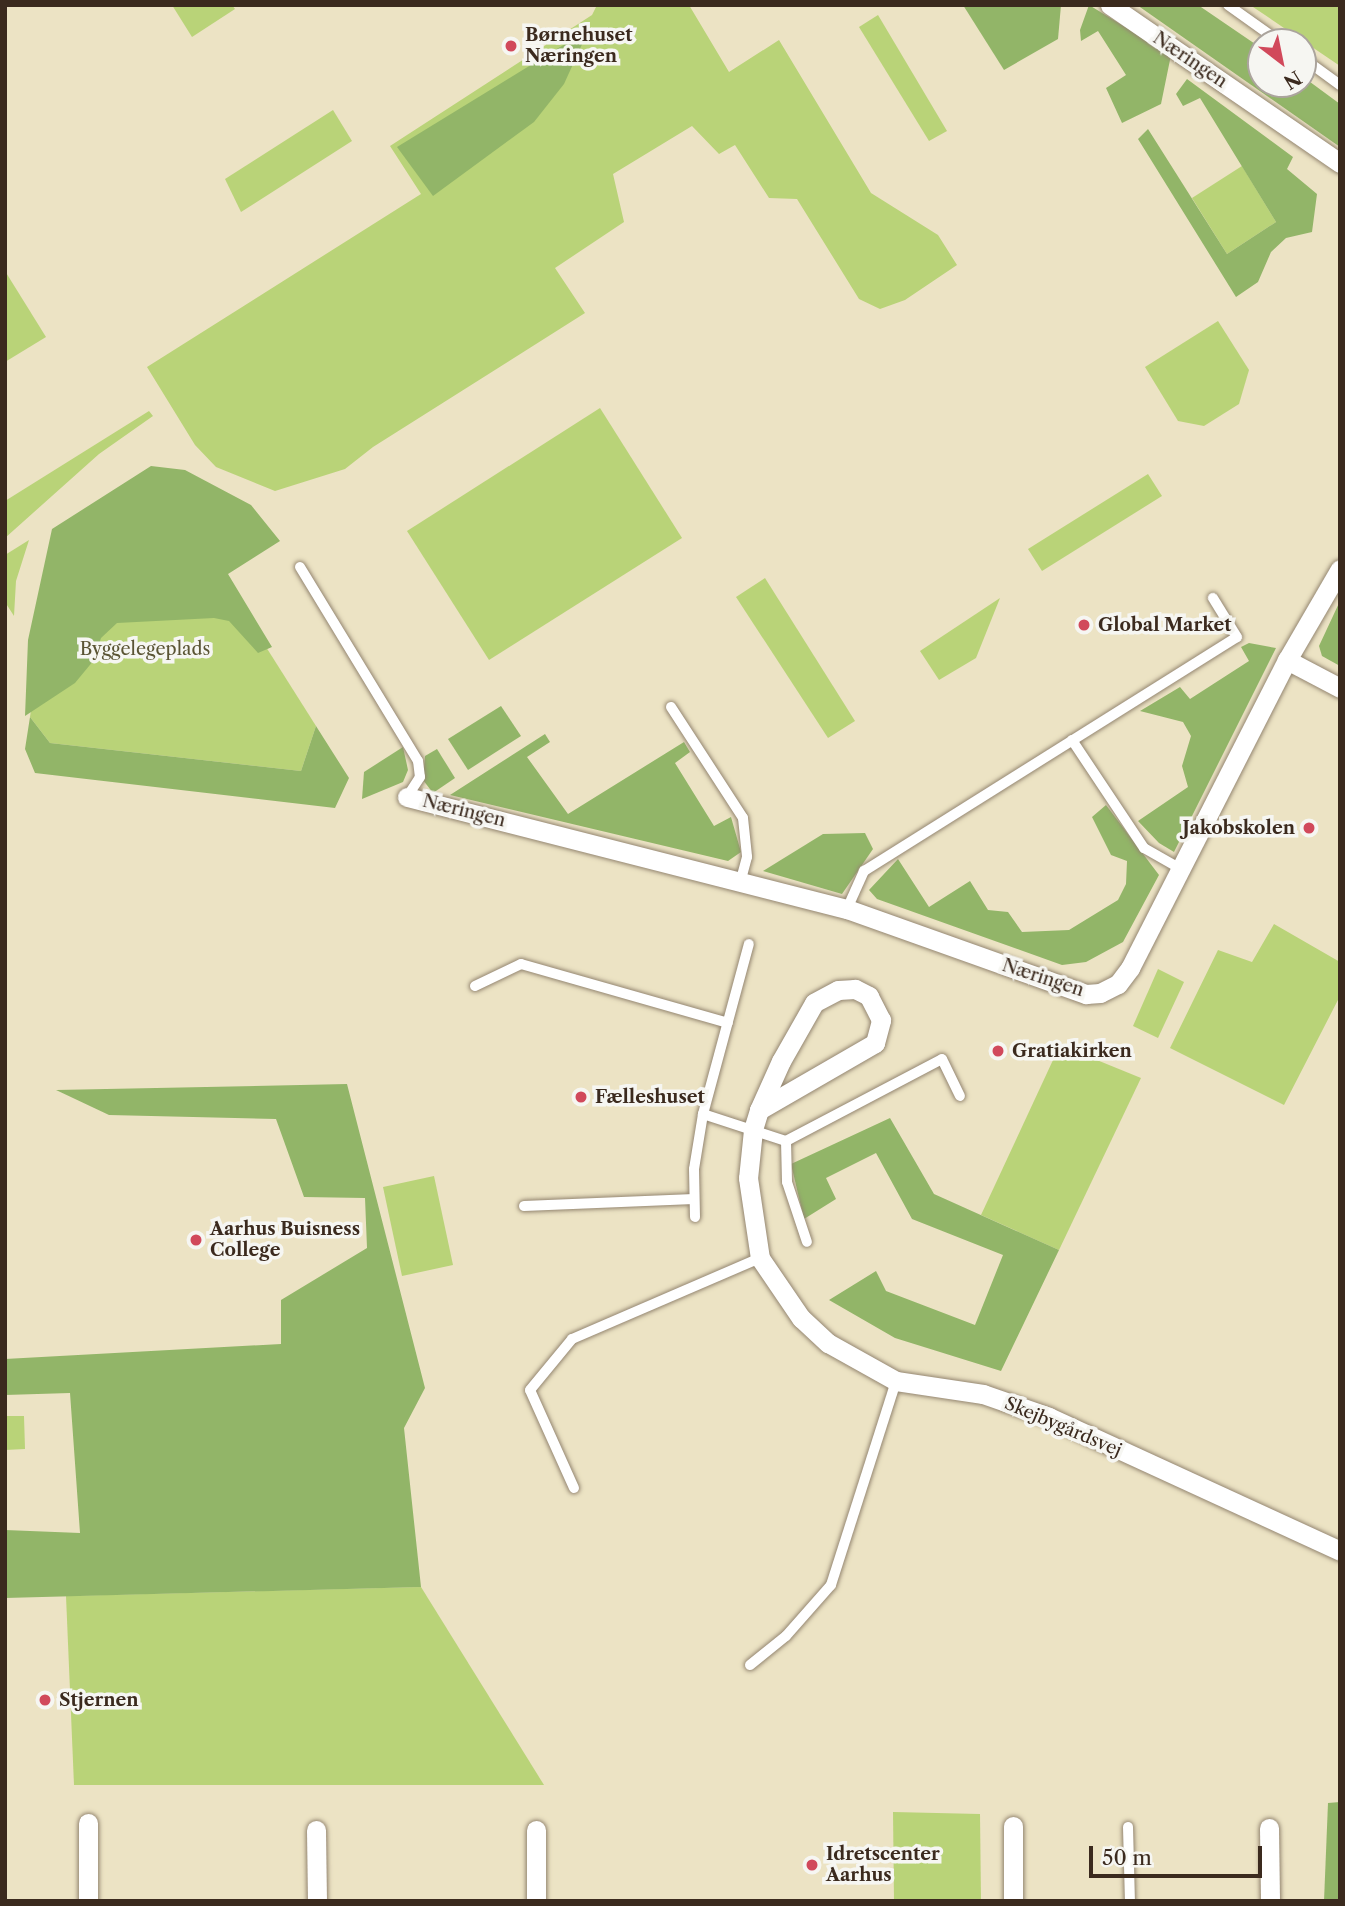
<!DOCTYPE html>
<html>
<head>
<meta charset="utf-8">
<style>
	body { margin:0 }
	#map { position:relative; width:1345px; height:1906px; overflow:hidden; background:#ece3c4; font-family:"Libre Caslon Text",serif }
	div>[style] { position:absolute }
	[style*='--x'] { left:calc(var(--x)*1px); top:calc(var(--y)*1px); width:calc(var(--w)*1px); rotate:calc(var(--a)*1deg) }
	.green>* { inset:0; background:#b9d378 }
	.forest>* { inset:0; background:#92b568 }
	.roads { filter:drop-shadow(0 0 2px #948671) drop-shadow(0 0 2px #948671) }
	.service>* { height:10px; margin:-5px; padding:0 5px; transform-origin:5px; border-radius:5px; background:#fff }
	.minor>* { height:19px; margin:-9.5px; padding:0 9.5px; transform-origin:9.5px; border-radius:9.5px; background:#fff }
	.dots>* { width:19px; height:19px; translate:-50% -50%; box-sizing:border-box; border:4px solid #f6f6f2; border-radius:50% }
	span { translate:-50% -50%; white-space:nowrap; text-align:center; line-height:1.15; -webkit-text-stroke:7px #f6f6f2; paint-order:stroke }
	.poi-label { font-size:18px; color:#3b2a1e; font-weight:700 }
	.left { translate:0 -50%; text-align:left }
	.right { translate:-100% -50%; text-align:right }
	.street-label { font-size:18px; color:#3b2a1e }
	.park-label { font-size:18px; color:#5a5434 }
	.frame { position:absolute; inset:0; border:7px solid #3b2a1e; pointer-events:none }
	.north { position:absolute; left:1247px; top:28px; width:70px; height:70px; box-sizing:border-box; background:#f6f6f2; border:2px solid #aba49d; border-radius:50%; rotate:148deg; font-size:19px; font-weight:700; line-height:28px; text-align:center; color:#3b2a1e }
	.north::after { content:''; display:block; margin:auto; width:24px; height:32px; background:#d1495b; clip-path:polygon(50% 0,100% 100%,50% 72%,0 100%) }
	.scale { position:absolute; left:1089px; top:1846px; width:173px; height:32px; box-sizing:border-box; border:4px solid #3b2a1e; border-top:0; padding-left:9px; font-size:21px; line-height:24px; white-space:nowrap; color:#3b2a1e; -webkit-text-stroke:5px #f6f6f2; paint-order:stroke }
</style>
</head>
<body>
<div id="map">
	<div class="green">
		<i style="clip-path:polygon(172px 5px,232px 5px,235px 9px,192px 37px)"></i>
		<i style="clip-path:polygon(597px 5px,689px 5px,729px 72px,779px 40px,871px 193px,938px 235px,957px 265px,905px 300px,880px 309px,859px 299px,797px 199px,769px 198px,735px 145px,719px 154px,692px 126px,613px 174px,624px 222px,555px 268px,585px 313px,373px 447px,345px 469px,275px 491px,216px 467px,195px 445px,147px 367px,421px 194px,390px 146px,592px 15px)"></i>
		<i style="clip-path:polygon(1250px 5px,1340px 5px,1340px 66px,1265px 15px)"></i>
		<i style="clip-path:polygon(878px 15px,947px 131px,929px 141px,859px 27px)"></i>
		<i style="clip-path:polygon(333px 110px,352px 141px,241px 212px,225px 179px)"></i>
		<i style="clip-path:polygon(1242px 166px,1276px 222px,1227px 254px,1192px 198px)"></i>
		<i style="clip-path:polygon(5px 271px,46px 337px,5px 362px)"></i>
		<i style="clip-path:polygon(1218px 321px,1249px 370px,1239px 404px,1204px 426px,1178px 421px,1145px 367px)"></i>
		<i style="clip-path:polygon(600px 408px,682px 538px,489px 660px,407px 531px)"></i>
		<i style="clip-path:polygon(149px 411px,153px 416px,99px 454px,5px 538px,5px 501px)"></i>
		<i style="clip-path:polygon(1148px 474px,1162px 496px,1042px 571px,1028px 549px)"></i>
		<i style="clip-path:polygon(56px 531px,237px 601px,316px 726px,301px 771px,50px 743px,30px 717px)"></i>
		<i style="clip-path:polygon(29px 540px,16px 581px,14px 616px,5px 602px,5px 555px)"></i>
		<i style="clip-path:polygon(765px 578px,855px 721px,828px 738px,736px 597px)"></i>
		<i style="clip-path:polygon(1000px 598px,976px 658px,939px 680px,920px 651px)"></i>
		<i style="clip-path:polygon(1274px 924px,1340px 962px,1340px 996px,1284px 1105px,1170px 1048px,1218px 950px,1252px 962px)"></i>
		<i style="clip-path:polygon(1158px 969px,1184px 982px,1158px 1038px,1133px 1026px)"></i>
		<i style="clip-path:polygon(1060px 1045px,1141px 1078px,1059px 1250px,981px 1215px)"></i>
		<i style="clip-path:polygon(434px 1176px,453px 1265px,402px 1276px,383px 1187px)"></i>
		<i style="clip-path:polygon(5px 1416px,24px 1416px,25px 1449px,5px 1450px)"></i>
		<i style="clip-path:polygon(421px 1587px,544px 1785px,74px 1785px,66px 1596px)"></i>
		<i style="clip-path:polygon(893px 1812px,980px 1814px,981px 1901px,894px 1901px)"></i>
	</div>
	<div class="forest">
		<i style="clip-path:polygon(963px 5px,1061px 5px,1058px 39px,1004px 70px)"></i>
		<i style="clip-path:polygon(1089px 5px,1171px 55px,1161px 104px,1122px 123px,1106px 88px,1126px 75px,1098px 31px,1081px 41px,1080px 30px)"></i>
		<i style="clip-path:polygon(1137px 5px,1198px 5px,1261px 48px,1261px 84px,1303px 84px,1303px 77px,1306px 79px,1340px 104px,1340px 147px)"></i>
		<i style="clip-path:polygon(578px 36px,584px 40px,564px 84px,534px 122px,433px 196px,397px 147px)"></i>
		<i style="clip-path:polygon(1187px 79px,1293px 157px,1287px 169px,1317px 194px,1312px 232px,1286px 238px,1271px 252px,1258px 282px,1236px 297px,1138px 139px,1148px 129px,1227px 254px,1276px 222px,1200px 98px,1183px 106px,1176px 94px)"></i>
		<i style="clip-path:polygon(151px 466px,185px 470px,251px 505px,280px 541px,228px 574px,272px 647px,258px 653px,229px 621px,214px 618px,117px 623px,101px 638px,94px 660px,75px 683px,25px 716px,28px 640px,52px 529px)"></i>
		<i style="clip-path:polygon(1340px 601px,1340px 666px,1322px 656px,1319px 646px)"></i>
		<i style="clip-path:polygon(1249px 643px,1276px 648px,1174px 852px,1159px 843px,1138px 821px,1188px 787px,1182px 766px,1191px 736px,1183px 722px,1140px 711px,1180px 687px,1190px 699px,1249px 661px,1241px 647px)"></i>
		<i style="clip-path:polygon(501px 706px,521px 736px,468px 770px,448px 739px)"></i>
		<i style="clip-path:polygon(30px 717px,50px 743px,301px 771px,316px 726px,349px 778px,335px 808px,35px 773px,25px 749px)"></i>
		<i style="clip-path:polygon(545px 734px,550px 742px,527px 757px,568px 814px,684px 742px,690px 752px,675px 763px,714px 826px,731px 817px,741px 852px,728px 861px,450px 795px)"></i>
		<i style="clip-path:polygon(403px 747px,408px 770px,403px 782px,362px 799px,364px 772px)"></i>
		<i style="clip-path:polygon(437px 749px,455px 778px,433px 793px,423px 780px,425px 756px)"></i>
		<i style="clip-path:polygon(1106px 805px,1159px 875px,1123px 942px,1086px 962px,1062px 965px,877px 899px,869px 890px,898px 859px,929px 907px,970px 881px,988px 910px,1008px 912px,1022px 932px,1069px 930px,1118px 900px,1126px 884px,1127px 861px,1111px 855px,1092px 817px)"></i>
		<i style="clip-path:polygon(865px 833px,873px 849px,842px 894px,763px 871px,823px 834px)"></i>
		<i style="clip-path:polygon(347px 1084px,425px 1388px,404px 1428px,421px 1587px,5px 1598px,5px 1530px,80px 1533px,70px 1393px,5px 1395px,5px 1359px,281px 1344px,281px 1300px,367px 1248px,365px 1198px,304px 1197px,276px 1119px,109px 1115px,56px 1090px)"></i>
		<i style="clip-path:polygon(890px 1118px,934px 1194px,1059px 1250px,1001px 1371px,895px 1338px,829px 1300px,876px 1271px,886px 1291px,975px 1325px,1003px 1255px,912px 1219px,876px 1153px,826px 1178px,836px 1199px,804px 1219px,791px 1164px)"></i>
		<i style="clip-path:polygon(1340px 1802px,1340px 1901px,1324px 1901px,1328px 1803px)"></i>
	</div>
	<div class="roads">
		<div class="service">
			<i style="--x:1228;--y:5;--w:64;--a:35.4"></i>
			<i style="--x:1303;--y:58;--w:46;--a:36.1"></i>
			<i style="--x:300;--y:567;--w:227;--a:58.7"></i>
			<i style="--x:418;--y:761;--w:16;--a:83"></i>
			<i style="--x:420;--y:777;--w:24;--a:123"></i>
			<i style="--x:671;--y:707;--w:132;--a:57"></i>
			<i style="--x:743;--y:818;--w:39;--a:84"></i>
			<i style="--x:747;--y:857;--w:23;--a:105"></i>
			<i style="--x:1072;--y:740;--w:130;--a:56.3"></i>
			<i style="--x:1144;--y:848;--w:43;--a:29.6"></i>
			<i style="--x:847;--y:909;--w:42;--a:-65.9"></i>
			<i style="--x:864;--y:871;--w:440;--a:-32.1"></i>
			<i style="--x:1237;--y:637;--w:46;--a:-121.6"></i>
			<i style="--x:475;--y:986;--w:51;--a:-25.6"></i>
			<i style="--x:521;--y:964;--w:215;--a:15.9"></i>
			<i style="--x:703;--y:1114;--w:87;--a:18"></i>
			<i style="--x:786;--y:1141;--w:176;--a:-27.7"></i>
			<i style="--x:942;--y:1059;--w:41;--a:64.1"></i>
			<i style="--x:786;--y:1141;--w:41;--a:88.6"></i>
			<i style="--x:787;--y:1182;--w:63;--a:71.6"></i>
			<i style="--x:524;--y:1206;--w:170;--a:-2.4"></i>
			<i style="--x:695;--y:1217;--w:48;--a:-91.2"></i>
			<i style="--x:694;--y:1169;--w:56;--a:-80.7"></i>
			<i style="--x:703;--y:1114;--w:176;--a:-74.9"></i>
			<i style="--x:574;--y:1488;--w:107;--a:-114.2"></i>
			<i style="--x:530;--y:1390;--w:66;--a:-50.5"></i>
			<i style="--x:572;--y:1339;--w:205;--a:-23.3"></i>
			<i style="--x:750;--y:1665;--w:46;--a:-38.9"></i>
			<i style="--x:786;--y:1636;--w:68;--a:-48.6"></i>
			<i style="--x:831;--y:1585;--w:214;--a:-72.3"></i>
			<i style="--x:1128;--y:1827;--w:74;--a:88.5"></i>
		</div>
		<div class="minor">
			<i style="--x:1110;--y:5;--w:279;--a:34.5"></i>
			<i style="--x:1287;--y:660;--w:60;--a:27.8"></i>
			<i style="--x:407;--y:797;--w:454;--a:14.3"></i>
			<i style="--x:847;--y:909;--w:254;--a:19.6"></i>
			<i style="--x:1086;--y:994;--w:14;--a:-4"></i>
			<i style="--x:1100;--y:993;--w:20;--a:-27"></i>
			<i style="--x:1118;--y:984;--w:20;--a:-53"></i>
			<i style="--x:1130;--y:968;--w:346;--a:-63"></i>
			<i style="--x:1287;--y:660;--w:105;--a:-59.8"></i>
			<i style="--x:759;--y:1110;--w:134;--a:-30"></i>
			<i style="--x:875;--y:1043;--w:24;--a:-75"></i>
			<i style="--x:881;--y:1020;--w:27;--a:-117"></i>
			<i style="--x:869;--y:996;--w:16;--a:-153"></i>
			<i style="--x:855;--y:989;--w:17;--a:177"></i>
			<i style="--x:838;--y:990;--w:27;--a:152"></i>
			<i style="--x:814;--y:1003;--w:67;--a:119.6"></i>
			<i style="--x:781;--y:1061;--w:54;--a:114.2"></i>
			<i style="--x:759;--y:1110;--w:21;--a:107"></i>
			<i style="--x:753;--y:1130;--w:48;--a:95.9"></i>
			<i style="--x:748;--y:1178;--w:81;--a:81.5"></i>
			<i style="--x:760;--y:1258;--w:73;--a:55.7"></i>
			<i style="--x:801;--y:1318;--w:37;--a:43"></i>
			<i style="--x:828;--y:1343;--w:78;--a:29.2"></i>
			<i style="--x:896;--y:1381;--w:88;--a:8.5"></i>
			<i style="--x:983;--y:1394;--w:70;--a:19.2"></i>
			<i style="--x:1049;--y:1417;--w:320;--a:24.7"></i>
			<i style="--x:88;--y:1823;--w:78;--a:90"></i>
			<i style="--x:1269;--y:1828;--w:73;--a:89.2"></i>
			<i style="--x:316;--y:1830;--w:71;--a:89.2"></i>
			<i style="--x:536;--y:1830;--w:71;--a:90"></i>
			<i style="--x:1013;--y:1901;--w:75;--a:-90"></i>
		</div>
	</div>
	<div class="dots">
		<i style="left:511px;top:46px;background:#d1495b"></i>
		<i style="left:1084px;top:625px;background:#d1495b"></i>
		<i style="left:1309px;top:828px;background:#d1495b"></i>
		<i style="left:998px;top:1051px;background:#d1495b"></i>
		<i style="left:581px;top:1097px;background:#d1495b"></i>
		<i style="left:196px;top:1240px;background:#d1495b"></i>
		<i style="left:45px;top:1700px;background:#d1495b"></i>
		<i style="left:812px;top:1865px;background:#d1495b"></i>
	</div>
	<div class="poi-label">
		<span class="left" style="left:525px;top:46px">Børnehuset<br>Næringen</span>
		<span class="left" style="left:1098px;top:625px">Global Market</span>
		<span class="right" style="left:1295px;top:828px">Jakobskolen</span>
		<span class="left" style="left:1012px;top:1051px">Gratiakirken</span>
		<span class="left" style="left:595px;top:1097px">Fælleshuset</span>
		<span class="left" style="left:210px;top:1240px">Aarhus Buisness<br>College</span>
		<span class="left" style="left:59px;top:1700px">Stjernen</span>
		<span class="left" style="left:826px;top:1865px">Idretscenter<br>Aarhus</span>
	</div>
	<div class="street-label">
		<span style="left:1190px;top:60px;rotate:34deg">Næringen</span>
		<span style="left:464px;top:811px;rotate:14deg">Næringen</span>
		<span style="left:1043px;top:978px;rotate:18deg">Næringen</span>
		<span style="left:1063px;top:1427px;rotate:23deg">Skejbygårdsvej</span>
	</div>
	<div class="park-label">
		<span style="left:145px;top:649px">Byggelegeplads</span>
	</div>
	<div class="frame"></div>
	<div class="north">N</div>
	<div class="scale">50 m</div>
</div>
</body>
</html>
